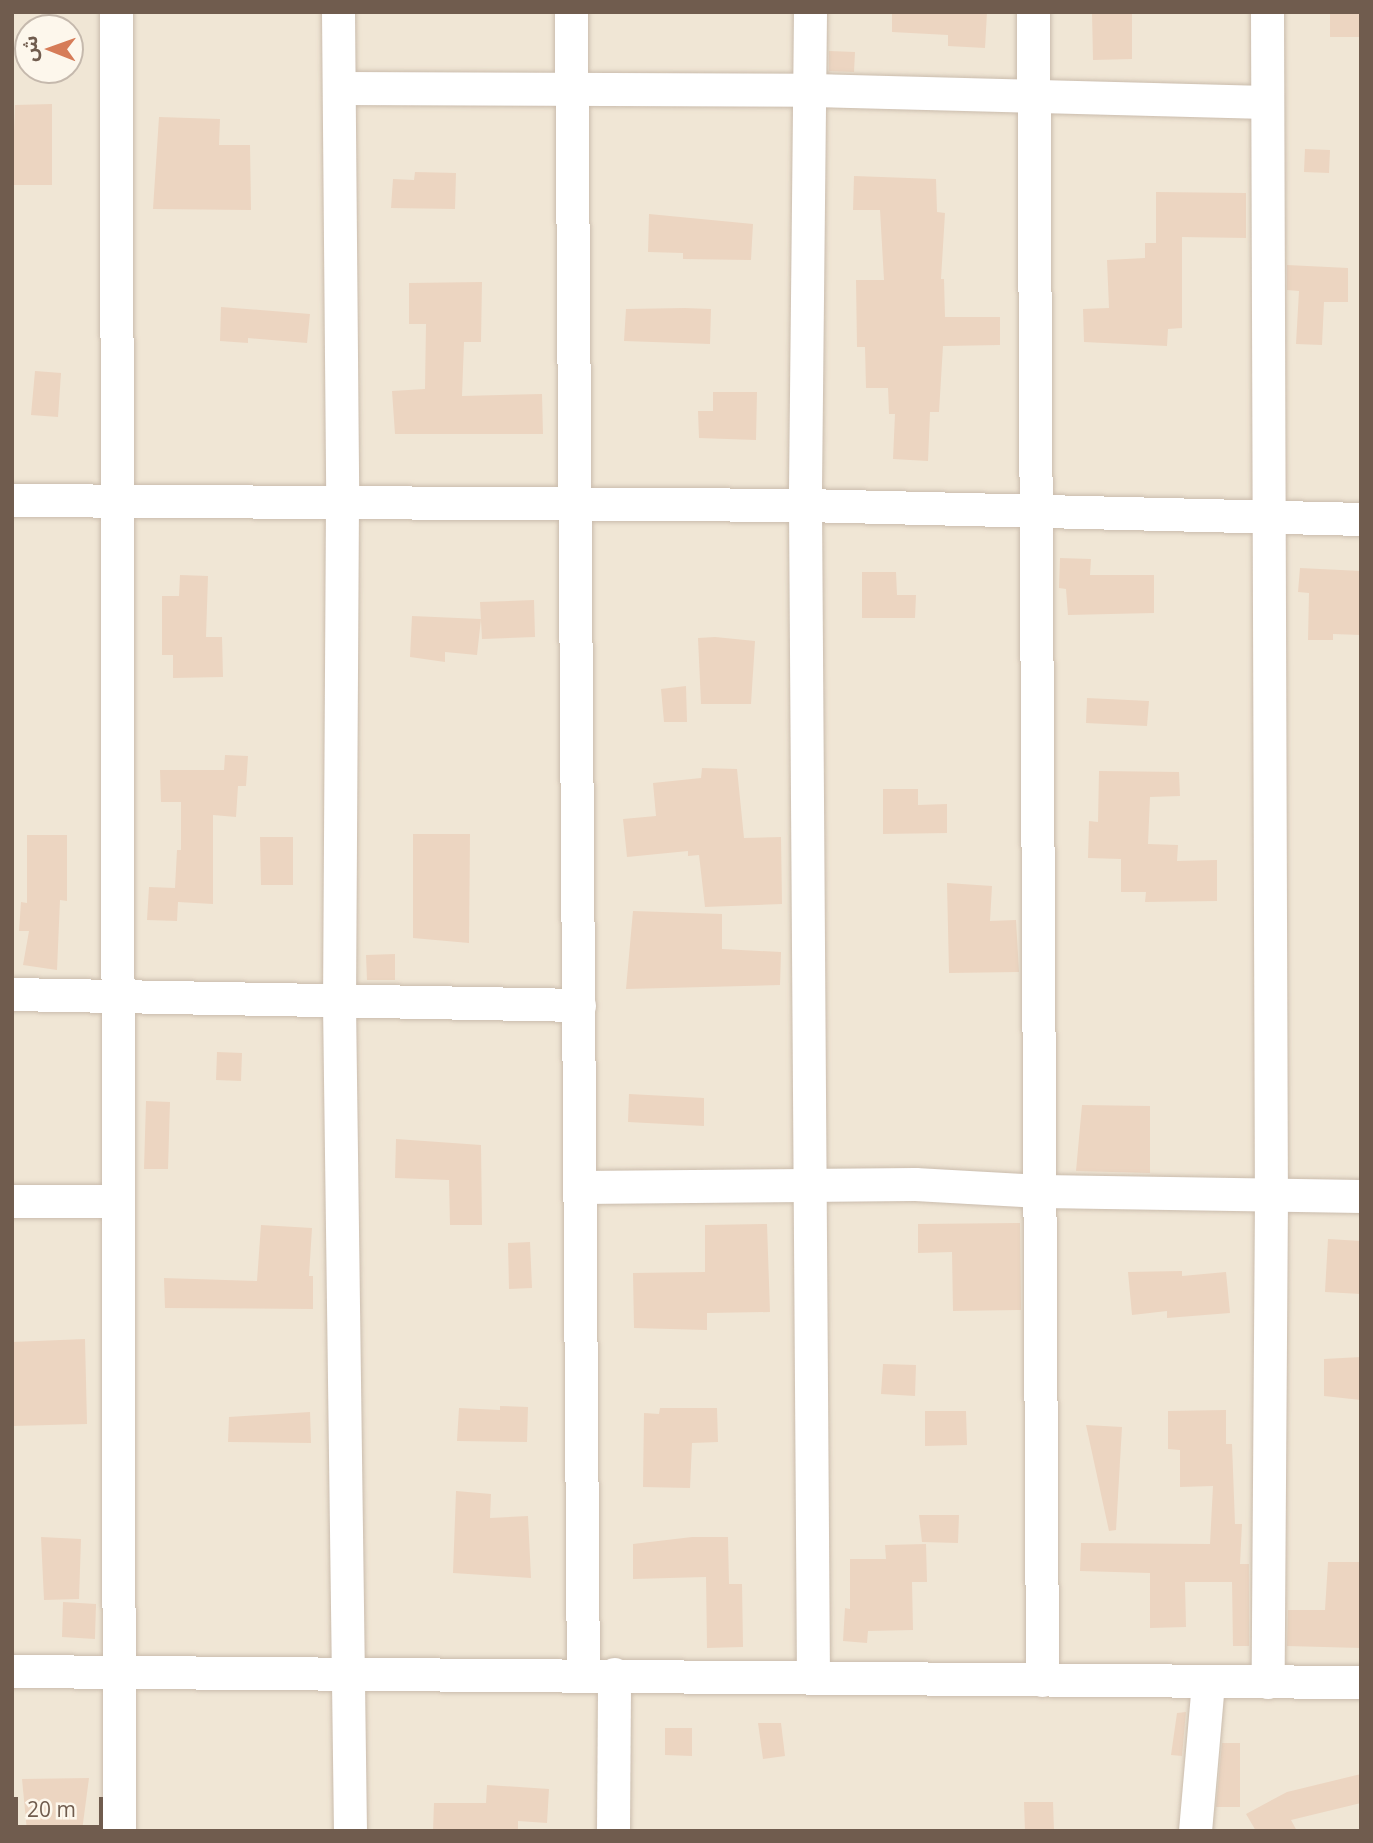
<!DOCTYPE html>
<html>
<head>
<meta charset="utf-8">
<style>
	body { margin:0 }
	#map { position:relative; width:1373px; height:1843px; overflow:hidden; background:#faf3e6; font-family:"Open Sans","Noto Sans Arabic",sans-serif }
	div>[style] { position:absolute }
	[style*='--x'] { left:calc(var(--x)*1px); top:calc(var(--y)*1px); width:calc(var(--w)*1px); rotate:calc(var(--a)*1deg) }
	.residential>* { inset:0; background:#f0e6d5 }
	.building>* { inset:0; background:#ecd5c1 }
	.roads { filter:drop-shadow(0 0 2px #cabcad) drop-shadow(0 0 2px #cabcad) }
	.street>* { height:33px; margin:-16.5px; padding:0 16.5px; transform-origin:16.5px; border-radius:16.5px; background:#fff }
	span { translate:-50% -50%; white-space:nowrap; text-align:center; line-height:1.15; -webkit-text-stroke:6px #fdf7ec; paint-order:stroke }
	.frame { position:absolute; inset:0; border:14px solid #705c4e; pointer-events:none }
	.north { position:absolute; left:14px; top:14px; width:70px; height:70px; box-sizing:border-box; background:#fdf7ec; border:2px solid #c5b9ad; border-radius:50%; rotate:271deg; font-size:19px; font-weight:700; line-height:28px; text-align:center; color:#705c4e }
	.north::after { content:''; display:block; margin:auto; width:24px; height:32px; background:#d67c58; clip-path:polygon(50% 0,100% 100%,50% 72%,0 100%) }
	.scale { position:absolute; left:14px; top:1797px; width:89px; height:32px; box-sizing:border-box; border:4px solid #705c4e; border-top:0; padding-left:9px; font-size:21px; line-height:24px; white-space:nowrap; color:#705c4e; -webkit-text-stroke:5px #fdf7ec; paint-order:stroke }
</style>
</head>
<body>
<div id="map">
	<div class="residential">
		<i style="clip-path:polygon(evenodd,12px 12px,1361px 12px,1361px 1831px,12px 1831px,12px 12px,28px 28px,70px 28px,70px 70px,28px 70px,28px 28px)"></i>
	</div>
	<div class="building">
		<i style="clip-path:polygon(892px 12px,987px 12px,985px 48px,948px 46px,948px 35px,892px 32px)"></i>
		<i style="clip-path:polygon(1092px 12px,1132px 12px,1132px 59px,1093px 60px)"></i>
		<i style="clip-path:polygon(1330px 12px,1361px 12px,1361px 37px,1330px 37px)"></i>
		<i style="clip-path:polygon(829px 51px,855px 52px,854px 72px,829px 71px)"></i>
		<i style="clip-path:polygon(52px 104px,52px 185px,12px 185px,15px 105px)"></i>
		<i style="clip-path:polygon(159px 117px,220px 119px,219px 145px,250px 145px,251px 210px,153px 209px)"></i>
		<i style="clip-path:polygon(1305px 149px,1330px 150px,1329px 173px,1304px 172px)"></i>
		<i style="clip-path:polygon(415px 172px,456px 173px,455px 209px,391px 208px,393px 179px,414px 180px)"></i>
		<i style="clip-path:polygon(854px 176px,936px 179px,937px 212px,945px 213px,941px 279px,944px 279px,945px 317px,1000px 317px,1000px 345px,943px 346px,939px 412px,930px 412px,928px 461px,893px 459px,895px 414px,889px 414px,888px 388px,866px 388px,865px 347px,857px 347px,856px 280px,884px 280px,880px 210px,853px 210px)"></i>
		<i style="clip-path:polygon(1156px 192px,1246px 193px,1246px 238px,1182px 237px,1182px 328px,1168px 329px,1167px 346px,1084px 342px,1083px 309px,1109px 308px,1107px 260px,1145px 258px,1145px 243px,1156px 243px)"></i>
		<i style="clip-path:polygon(649px 214px,753px 224px,751px 260px,683px 259px,683px 253px,648px 252px)"></i>
		<i style="clip-path:polygon(1287px 265px,1348px 268px,1348px 302px,1324px 302px,1322px 345px,1296px 344px,1299px 291px,1287px 290px)"></i>
		<i style="clip-path:polygon(482px 282px,481px 342px,464px 342px,462px 396px,542px 394px,543px 434px,395px 434px,392px 391px,425px 389px,426px 324px,409px 324px,409px 283px)"></i>
		<i style="clip-path:polygon(221px 307px,310px 314px,307px 343px,248px 338px,248px 343px,220px 341px)"></i>
		<i style="clip-path:polygon(685px 308px,711px 309px,710px 344px,624px 341px,626px 309px)"></i>
		<i style="clip-path:polygon(35px 371px,61px 373px,58px 417px,31px 415px)"></i>
		<i style="clip-path:polygon(713px 392px,757px 392px,756px 440px,699px 438px,698px 411px,713px 411px)"></i>
		<i style="clip-path:polygon(1060px 558px,1091px 559px,1090px 575px,1154px 575px,1154px 613px,1068px 615px,1066px 589px,1059px 588px)"></i>
		<i style="clip-path:polygon(1300px 568px,1361px 571px,1361px 635px,1333px 634px,1333px 640px,1308px 640px,1309px 593px,1298px 592px)"></i>
		<i style="clip-path:polygon(862px 572px,896px 572px,897px 595px,916px 595px,915px 618px,862px 618px)"></i>
		<i style="clip-path:polygon(180px 575px,208px 576px,206px 637px,222px 637px,223px 677px,173px 678px,173px 655px,162px 655px,162px 596px,179px 596px)"></i>
		<i style="clip-path:polygon(534px 600px,535px 637px,482px 639px,480px 602px)"></i>
		<i style="clip-path:polygon(412px 616px,481px 619px,477px 655px,445px 652px,445px 662px,410px 657px)"></i>
		<i style="clip-path:polygon(715px 637px,755px 641px,751px 704px,701px 704px,698px 638px)"></i>
		<i style="clip-path:polygon(686px 686px,687px 722px,664px 722px,661px 689px)"></i>
		<i style="clip-path:polygon(1087px 698px,1149px 701px,1147px 726px,1086px 723px)"></i>
		<i style="clip-path:polygon(225px 755px,248px 756px,246px 786px,238px 786px,236px 817px,213px 815px,213px 904px,178px 902px,177px 921px,147px 920px,149px 887px,175px 888px,177px 850px,181px 850px,181px 802px,161px 802px,160px 770px,224px 770px)"></i>
		<i style="clip-path:polygon(702px 768px,737px 769px,744px 838px,781px 837px,782px 904px,705px 907px,699px 855px,688px 856px,688px 851px,627px 857px,623px 819px,656px 816px,653px 783px,701px 778px)"></i>
		<i style="clip-path:polygon(1099px 771px,1179px 772px,1180px 796px,1150px 797px,1148px 844px,1178px 845px,1177px 861px,1217px 860px,1217px 901px,1145px 902px,1146px 892px,1121px 892px,1121px 859px,1088px 858px,1089px 821px,1098px 822px)"></i>
		<i style="clip-path:polygon(883px 789px,918px 789px,918px 805px,947px 804px,947px 833px,883px 834px)"></i>
		<i style="clip-path:polygon(413px 834px,470px 834px,469px 943px,413px 938px)"></i>
		<i style="clip-path:polygon(27px 835px,67px 835px,67px 901px,60px 900px,57px 970px,23px 965px,29px 931px,19px 931px,21px 902px,27px 903px)"></i>
		<i style="clip-path:polygon(260px 837px,293px 837px,293px 885px,261px 885px)"></i>
		<i style="clip-path:polygon(947px 883px,992px 886px,990px 921px,1016px 920px,1019px 972px,949px 973px)"></i>
		<i style="clip-path:polygon(633px 911px,722px 914px,722px 949px,781px 952px,780px 985px,626px 989px)"></i>
		<i style="clip-path:polygon(395px 954px,395px 980px,367px 980px,366px 955px)"></i>
		<i style="clip-path:polygon(217px 1052px,242px 1053px,241px 1081px,216px 1080px)"></i>
		<i style="clip-path:polygon(629px 1094px,704px 1098px,704px 1126px,628px 1122px)"></i>
		<i style="clip-path:polygon(146px 1101px,170px 1102px,168px 1169px,144px 1169px)"></i>
		<i style="clip-path:polygon(1082px 1105px,1150px 1106px,1150px 1173px,1076px 1171px)"></i>
		<i style="clip-path:polygon(396px 1139px,481px 1145px,482px 1225px,450px 1225px,449px 1180px,395px 1178px)"></i>
		<i style="clip-path:polygon(1020px 1223px,1021px 1310px,953px 1311px,952px 1252px,918px 1253px,918px 1224px)"></i>
		<i style="clip-path:polygon(767px 1224px,770px 1312px,707px 1313px,707px 1330px,634px 1328px,633px 1273px,705px 1272px,705px 1225px)"></i>
		<i style="clip-path:polygon(261px 1225px,312px 1228px,309px 1276px,313px 1276px,313px 1309px,165px 1308px,164px 1278px,257px 1281px)"></i>
		<i style="clip-path:polygon(1328px 1239px,1361px 1241px,1361px 1294px,1325px 1292px)"></i>
		<i style="clip-path:polygon(530px 1242px,532px 1288px,509px 1289px,508px 1243px)"></i>
		<i style="clip-path:polygon(1182px 1271px,1182px 1276px,1226px 1272px,1230px 1313px,1167px 1318px,1167px 1311px,1132px 1315px,1128px 1272px)"></i>
		<i style="clip-path:polygon(85px 1339px,87px 1424px,12px 1426px,12px 1342px)"></i>
		<i style="clip-path:polygon(1361px 1357px,1361px 1400px,1324px 1396px,1324px 1359px)"></i>
		<i style="clip-path:polygon(883px 1364px,916px 1365px,915px 1396px,881px 1394px)"></i>
		<i style="clip-path:polygon(500px 1406px,528px 1407px,527px 1442px,457px 1441px,459px 1408px,500px 1410px)"></i>
		<i style="clip-path:polygon(660px 1408px,717px 1408px,718px 1442px,692px 1443px,690px 1488px,643px 1487px,644px 1413px,659px 1414px)"></i>
		<i style="clip-path:polygon(1226px 1410px,1226px 1444px,1232px 1444px,1235px 1524px,1242px 1524px,1240px 1564px,1249px 1564px,1249px 1646px,1233px 1646px,1232px 1582px,1185px 1582px,1186px 1627px,1150px 1628px,1150px 1573px,1080px 1571px,1081px 1543px,1210px 1544px,1213px 1486px,1180px 1487px,1180px 1450px,1168px 1449px,1168px 1411px)"></i>
		<i style="clip-path:polygon(925px 1411px,966px 1411px,967px 1445px,925px 1446px)"></i>
		<i style="clip-path:polygon(310px 1412px,311px 1443px,228px 1442px,229px 1417px)"></i>
		<i style="clip-path:polygon(1086px 1425px,1122px 1427px,1116px 1530px,1109px 1531px)"></i>
		<i style="clip-path:polygon(456px 1491px,491px 1494px,490px 1518px,528px 1516px,531px 1578px,453px 1573px)"></i>
		<i style="clip-path:polygon(919px 1515px,959px 1515px,958px 1543px,922px 1542px)"></i>
		<i style="clip-path:polygon(41px 1537px,81px 1539px,79px 1599px,44px 1600px)"></i>
		<i style="clip-path:polygon(692px 1537px,728px 1537px,729px 1584px,742px 1584px,743px 1647px,707px 1648px,706px 1577px,633px 1579px,633px 1544px)"></i>
		<i style="clip-path:polygon(926px 1544px,927px 1582px,912px 1582px,913px 1630px,868px 1631px,867px 1643px,843px 1641px,845px 1608px,850px 1609px,850px 1559px,886px 1559px,885px 1545px)"></i>
		<i style="clip-path:polygon(1328px 1562px,1361px 1562px,1361px 1648px,1287px 1646px,1288px 1610px,1325px 1610px)"></i>
		<i style="clip-path:polygon(63px 1602px,96px 1604px,95px 1639px,62px 1637px)"></i>
		<i style="clip-path:polygon(1186px 1712px,1182px 1756px,1171px 1755px,1177px 1713px)"></i>
		<i style="clip-path:polygon(758px 1723px,781px 1723px,785px 1756px,763px 1759px)"></i>
		<i style="clip-path:polygon(665px 1728px,692px 1728px,692px 1756px,665px 1755px)"></i>
		<i style="clip-path:polygon(1222px 1743px,1240px 1743px,1240px 1807px,1216px 1807px)"></i>
		<i style="clip-path:polygon(1361px 1774px,1361px 1803px,1291px 1820px,1297px 1831px,1256px 1831px,1246px 1814px,1287px 1792px)"></i>
		<i style="clip-path:polygon(89px 1778px,82px 1831px,27px 1831px,22px 1779px)"></i>
		<i style="clip-path:polygon(487px 1785px,549px 1789px,547px 1823px,518px 1821px,518px 1831px,433px 1831px,434px 1803px,486px 1803px)"></i>
		<i style="clip-path:polygon(1024px 1802px,1053px 1802px,1054px 1831px,1025px 1831px)"></i>
	</div>
	<div class="roads">
		<div class="street">
			<i style="--x:116;--y:12;--w:1819;--a:89.91"></i>
			<i style="--x:338;--y:12;--w:491;--a:89.5"></i>
			<i style="--x:342;--y:503;--w:500;--a:90.34"></i>
			<i style="--x:339;--y:1003;--w:828;--a:89.24"></i>
			<i style="--x:571;--y:12;--w:1661;--a:89.59"></i>
			<i style="--x:810;--y:12;--w:493;--a:90.6"></i>
			<i style="--x:805;--y:505;--w:1171;--a:89.61"></i>
			<i style="--x:1033;--y:12;--w:1668;--a:89.69"></i>
			<i style="--x:1267;--y:12;--w:1184;--a:89.81"></i>
			<i style="--x:1271;--y:1196;--w:486;--a:90.4"></i>
			<i style="--x:339;--y:88;--w:471;--a:0.2"></i>
			<i style="--x:810;--y:90;--w:456;--a:1.5"></i>
			<i style="--x:12;--y:500;--w:793;--a:0.36"></i>
			<i style="--x:805;--y:505;--w:556;--a:1.44"></i>
			<i style="--x:12;--y:994;--w:567;--a:1.11"></i>
			<i style="--x:581;--y:1187;--w:334;--a:-0.5"></i>
			<i style="--x:915;--y:1184;--w:125;--a:3.2"></i>
			<i style="--x:1040;--y:1191;--w:321;--a:0.9"></i>
			<i style="--x:12;--y:1201;--w:105;--a:0"></i>
			<i style="--x:12;--y:1671;--w:1349;--a:0.47"></i>
			<i style="--x:613;--y:1831;--w:157;--a:-89.6"></i>
			<i style="--x:1195;--y:1831;--w:149;--a:-85"></i>
		</div>
	</div>
	<div class="frame"></div>
	<div class="north">ش</div>
	<div class="scale">20 m</div>
</div>
</body>
</html>
